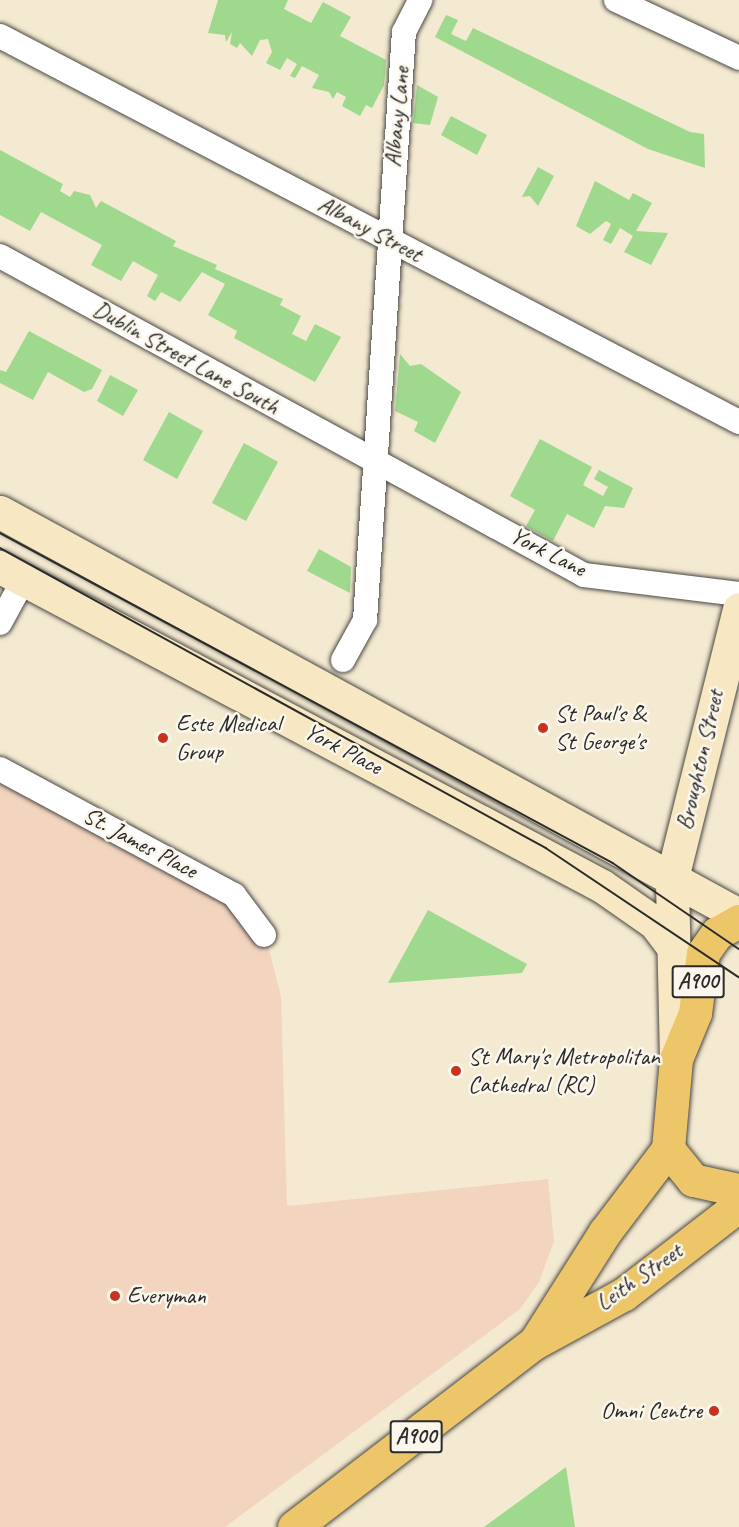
<!DOCTYPE html>
<html>
<head>
<meta charset="utf-8">
<style>
	body { margin:0 }
	#map { position:relative; width:739px; height:1527px; overflow:hidden; background:#f4e9d1; font-family:Caveat,sans-serif }
	div>[style] { position:absolute }
	[style*='--x'] { left:calc(var(--x)*1px); top:calc(var(--y)*1px); width:calc(var(--w)*1px); rotate:calc(var(--a)*1deg) }
	.built>* { inset:0; background:#f3d4bf }
	.green>* { inset:0; background:#9ed98d }
	.roads { filter:drop-shadow(0 0 2px #494844) drop-shadow(0 0 2px #494844) }
	.street>* { height:24px; margin:-12px; padding:0 12px; transform-origin:12px; border-radius:12px; background:#fff }
	.secondary>* { height:33px; margin:-16.5px; padding:0 16.5px; transform-origin:16.5px; border-radius:16.5px; background:#f7e8c3 }
	.primary>* { height:33px; margin:-16.5px; padding:0 16.5px; transform-origin:16.5px; border-radius:16.5px; background:#ecc669 }
	.tram>* { height:1.5px; margin:-0.75px; padding:0 0.75px; transform-origin:0.75px; border-radius:0.75px; background:#2b2b2b }
	.dots>* { width:16px; height:16px; translate:-50% -50%; box-sizing:border-box; border:3px solid #fbf7ec; border-radius:50% }
	span { translate:-50% -50%; white-space:nowrap; text-align:center; line-height:1.15; -webkit-text-stroke:5px #fbf7ec; paint-order:stroke }
	.shield-label span { padding:2px 4px; background:#fbf7ec; border:2px solid; border-radius:4px; -webkit-text-stroke-width:0 }
	.shield-label { font-size:22px; color:#2b2b2b; font-weight:700 }
	.street-label { font-size:24px; color:#2b2b2b }
	.poi-label { font-size:24px; color:#2b2b2b }
	.left { translate:0 -50%; text-align:left }
	.right { translate:-100% -50%; text-align:right }
</style>
</head>
<body>
<div id="map">
	<div class="built">
		<i style="clip-path:polygon(0 768px,260px 913px,281px 997px,287px 1206px,548px 1179px,554px 1241px,539px 1282px,520px 1309px,225px 1527px,0 1527px)"></i>
	</div>
	<div class="green">
		<i style="clip-path:polygon(218px 0,288px 0,284px 9px,311px 23px,323px 2px,351px 17px,340px 36px,386px 60px,384px 85px,372px 108px,366px 105px,360px 116px,342px 106px,346px 97px,337px 92px,333px 99px,329px 92px,312px 88px,319px 75px,302px 66px,295px 78px,290px 76px,297px 64px,287px 58px,280px 70px,266px 63px,272px 52px,268px 39px,260px 40px,252px 56px,240px 43px,237px 48px,230px 44px,232px 32px,226px 42px,225px 35px,208px 33px)"></i>
		<i style="clip-path:polygon(446px 15px,458px 20px,451px 34px,466px 41px,473px 28px,690px 132px,704px 134px,705px 168px,648px 149px,435px 37px)"></i>
		<i style="clip-path:polygon(417px 85px,438px 97px,430px 125px,413px 123px)"></i>
		<i style="clip-path:polygon(451px 116px,487px 135px,477px 155px,441px 135px)"></i>
		<i style="clip-path:polygon(0 150px,63px 184px,60px 191px,70px 197px,74px 191px,90px 195px,96px 208px,101px 201px,176px 241px,173px 246px,217px 265px,215px 269px,283px 299px,280px 305px,301px 316px,292px 334px,306px 341px,315px 324px,341px 337px,315px 382px,234px 338px,237px 331px,208px 315px,225px 284px,202px 272px,180px 302px,161px 292px,155px 301px,147px 296px,158px 275px,133px 261px,121px 281px,91px 265px,102px 245px,41px 212px,30px 231px,0 215px)"></i>
		<i style="clip-path:polygon(538px 167px,554px 176px,538px 206px,530px 196px,522px 197px)"></i>
		<i style="clip-path:polygon(595px 181px,629px 200px,633px 193px,652px 203px,636px 231px,668px 233px,651px 265px,624px 252px,633px 236px,620px 228px,611px 244px,603px 240px,611px 224px,606px 221px,590px 234px,576px 226px)"></i>
		<i style="clip-path:polygon(29px 331px,102px 370px,92px 389px,84px 392px,48px 372px,33px 400px,0 383px,0 370px,6px 372px)"></i>
		<i style="clip-path:polygon(400px 354px,410px 366px,421px 364px,461px 392px,435px 443px,414px 431px,418px 422px,395px 411px)"></i>
		<i style="clip-path:polygon(110px 375px,138px 390px,123px 416px,97px 401px)"></i>
		<i style="clip-path:polygon(169px 412px,203px 431px,177px 479px,143px 460px)"></i>
		<i style="clip-path:polygon(540px 439px,592px 467px,583px 485px,603px 496px,608px 487px,594px 479px,599px 470px,633px 488px,624px 508px,605px 506px,594px 528px,567px 514px,553px 541px,526px 526px,535px 510px,510px 496px)"></i>
		<i style="clip-path:polygon(244px 443px,278px 462px,246px 521px,212px 503px)"></i>
		<i style="clip-path:polygon(319px 549px,351px 567px,350px 593px,307px 571px)"></i>
		<i style="clip-path:polygon(428px 910px,527px 964px,522px 973px,388px 983px)"></i>
		<i style="clip-path:polygon(566px 1467px,575px 1527px,484px 1527px)"></i>
	</div>
	<div class="roads">
		<div class="street">
			<i style="--x:616;--y:0;--w:136;--a:25.2"></i>
			<i style="--x:0;--y:36;--w:834;--a:27.58"></i>
			<i style="--x:0;--y:256;--w:665;--a:28.64"></i>
			<i style="--x:584;--y:575;--w:156;--a:7"></i>
			<i style="--x:0;--y:623;--w:50;--a:-61.4"></i>
			<i style="--x:343;--y:660;--w:46;--a:-61.2"></i>
			<i style="--x:365;--y:620;--w:589;--a:-86.21"></i>
			<i style="--x:404;--y:32;--w:36;--a:-63"></i>
			<i style="--x:0;--y:769;--w:266;--a:28.3"></i>
			<i style="--x:234;--y:895;--w:50;--a:53.1"></i>
		</div>
		<div class="secondary">
			<i style="--x:0;--y:512;--w:842;--a:28.61"></i>
			<i style="--x:0;--y:567;--w:681;--a:27.92"></i>
			<i style="--x:602;--y:886;--w:65;--a:34.9"></i>
			<i style="--x:655;--y:923;--w:31;--a:53"></i>
			<i style="--x:676;--y:1059;--w:181;--a:-91.3"></i>
			<i style="--x:672;--y:878;--w:277;--a:-76"></i>
		</div>
		<div class="primary">
			<i style="--x:739;--y:921;--w:25;--a:151"></i>
			<i style="--x:717;--y:933;--w:24;--a:125"></i>
			<i style="--x:703;--y:953;--w:61;--a:97.6"></i>
			<i style="--x:695;--y:1013;--w:50;--a:112.4"></i>
			<i style="--x:676;--y:1059;--w:90;--a:95.1"></i>
			<i style="--x:668;--y:1149;--w:40;--a:51"></i>
			<i style="--x:693;--y:1180;--w:47;--a:12.3"></i>
			<i style="--x:537;--y:1339;--w:127;--a:-57.6"></i>
			<i style="--x:605;--y:1232;--w:104;--a:-52.8"></i>
			<i style="--x:294;--y:1527;--w:302;--a:-37.5"></i>
			<i style="--x:534;--y:1343;--w:102;--a:-28.6"></i>
			<i style="--x:624;--y:1294;--w:145;--a:-37.7"></i>
		</div>
	</div>
	<div class="tram">
		<i style="--x:0;--y:533;--w:696;--a:28.3"></i>
		<i style="--x:613;--y:863;--w:153;--a:34.3"></i>
		<i style="--x:0;--y:548;--w:623;--a:28.79"></i>
		<i style="--x:546;--y:848;--w:232;--a:33.8"></i>
	</div>
	<div class="dots">
		<i style="left:543px;top:728px;background:#c8321e"></i>
		<i style="left:163px;top:738px;background:#c8321e"></i>
		<i style="left:456px;top:1071px;background:#c8321e"></i>
		<i style="left:115px;top:1296px;background:#c8321e"></i>
		<i style="left:714px;top:1411px;background:#c8321e"></i>
	</div>
	<div class="shield-label">
		<span style="left:698px;top:982px">A900</span>
		<span style="left:416px;top:1437px">A900</span>
	</div>
	<div class="street-label">
		<span style="left:397px;top:117px;rotate:-85deg">Albany Lane</span>
		<span style="left:370px;top:229px;rotate:28deg">Albany Street</span>
		<span style="left:186px;top:358px;rotate:29deg">Dublin Street Lane South</span>
		<span style="left:548px;top:552px;rotate:27deg">York Lane</span>
		<span style="left:343px;top:749px;rotate:28deg">York Place</span>
		<span style="left:700px;top:760px;rotate:-77deg">Broughton Street</span>
		<span style="left:140px;top:843px;rotate:28deg">St. James Place</span>
		<span style="left:639px;top:1277px;rotate:-35deg">Leith Street</span>
	</div>
	<div class="poi-label">
		<span class="left" style="left:555px;top:728px">St Paul's &amp;<br>St George's</span>
		<span class="left" style="left:176px;top:738px">Este Medical<br>Group</span>
		<span class="left" style="left:468px;top:1071px">St Mary's Metropolitan<br>Cathedral (RC)</span>
		<span class="left" style="left:127px;top:1296px">Everyman</span>
		<span class="right" style="left:702px;top:1411px">Omni Centre</span>
	</div>
</div>
</body>
</html>
